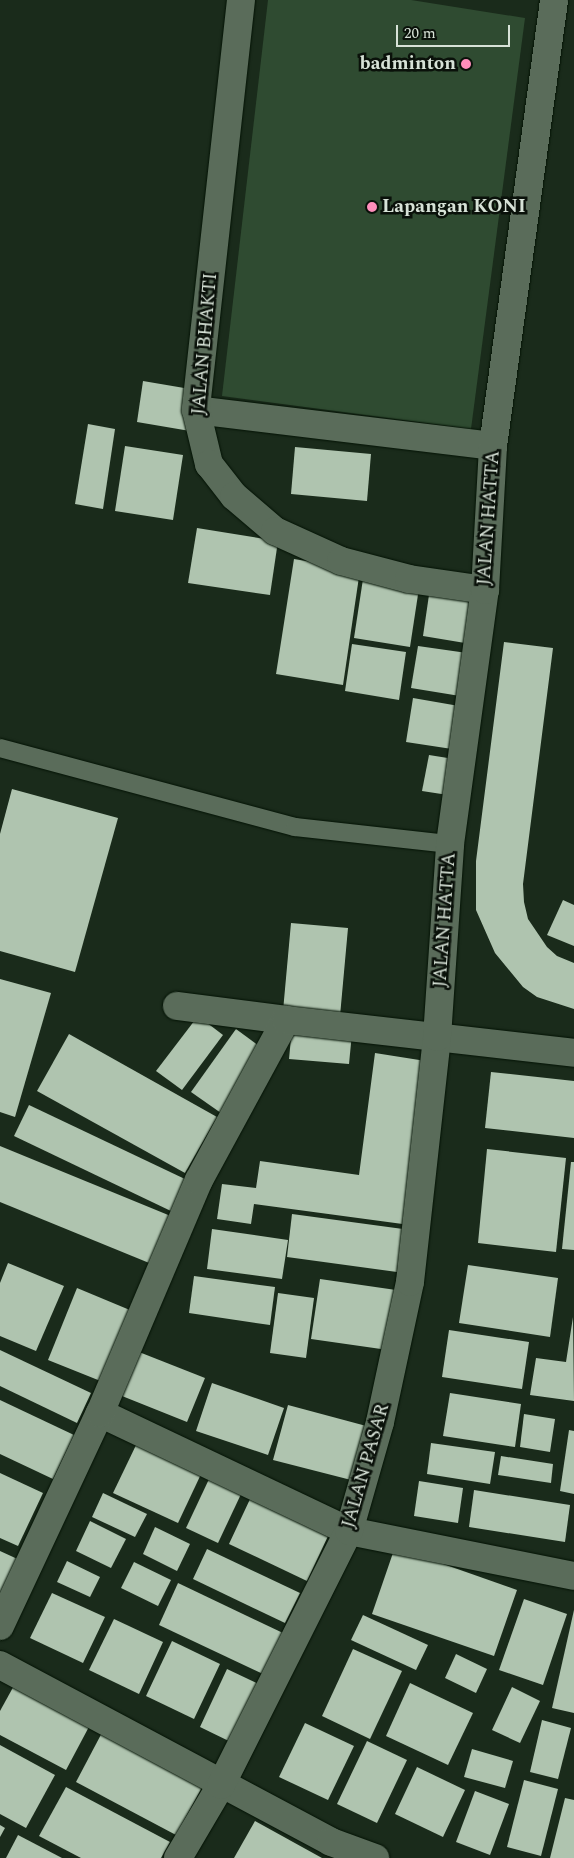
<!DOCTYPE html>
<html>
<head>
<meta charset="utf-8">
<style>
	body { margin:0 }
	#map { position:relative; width:574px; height:1858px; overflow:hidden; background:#1a2b1b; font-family:Spectral,serif }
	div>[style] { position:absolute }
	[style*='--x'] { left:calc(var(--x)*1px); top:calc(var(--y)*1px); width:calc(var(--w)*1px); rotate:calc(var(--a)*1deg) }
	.green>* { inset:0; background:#2f4b31 }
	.building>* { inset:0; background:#afc4af }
	.roads { filter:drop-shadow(0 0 1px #041305) drop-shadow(0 0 1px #041305) }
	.lane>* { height:18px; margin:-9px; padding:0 9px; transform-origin:9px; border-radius:9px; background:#5a6c5a }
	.street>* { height:28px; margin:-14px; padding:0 14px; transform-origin:14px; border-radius:14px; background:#5a6c5a }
	.secondary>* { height:28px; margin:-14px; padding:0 14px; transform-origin:14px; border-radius:14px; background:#5a6c5a }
	.dots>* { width:14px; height:14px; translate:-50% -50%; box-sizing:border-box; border:2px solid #0a110a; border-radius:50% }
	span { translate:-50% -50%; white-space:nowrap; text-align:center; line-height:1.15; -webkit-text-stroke:5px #0a110a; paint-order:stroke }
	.poi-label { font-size:19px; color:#d7e2d7; font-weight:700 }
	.right { translate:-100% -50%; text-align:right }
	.left { translate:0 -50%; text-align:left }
	.street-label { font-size:19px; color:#d7e2d7 }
	.scale { position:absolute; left:396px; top:25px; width:114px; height:22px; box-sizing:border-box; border:2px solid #d7e2d7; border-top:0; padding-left:6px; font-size:15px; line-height:18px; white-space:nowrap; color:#d7e2d7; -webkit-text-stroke:4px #0a110a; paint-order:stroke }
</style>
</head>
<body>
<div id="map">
	<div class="green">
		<i style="clip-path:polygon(268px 0,411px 0,525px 18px,471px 429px,222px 396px)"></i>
	</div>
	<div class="building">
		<i style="clip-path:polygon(143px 381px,196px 390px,190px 431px,137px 422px)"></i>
		<i style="clip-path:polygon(88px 424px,115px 429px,103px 509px,75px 504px)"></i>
		<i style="clip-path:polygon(125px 446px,183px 455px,173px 520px,115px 511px)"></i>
		<i style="clip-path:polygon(295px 447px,371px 454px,367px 501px,291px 494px)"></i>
		<i style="clip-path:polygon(197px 528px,278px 541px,270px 595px,188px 583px)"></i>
		<i style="clip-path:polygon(294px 559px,360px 570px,343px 685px,276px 674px)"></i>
		<i style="clip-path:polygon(363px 579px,419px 588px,410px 647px,354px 638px)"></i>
		<i style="clip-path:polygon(430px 588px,479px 595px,471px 644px,423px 636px)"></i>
		<i style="clip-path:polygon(504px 642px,553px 648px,523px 884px,524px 902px,528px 919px,547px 947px,557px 956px,574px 963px,574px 1009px,537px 997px,523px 987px,495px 953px,476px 910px,476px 861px)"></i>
		<i style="clip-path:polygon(352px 644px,406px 652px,399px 700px,345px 691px)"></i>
		<i style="clip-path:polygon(418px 646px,467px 653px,460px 696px,411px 688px)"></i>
		<i style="clip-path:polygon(413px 698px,459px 706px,452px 749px,406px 742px)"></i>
		<i style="clip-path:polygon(429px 755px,454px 759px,448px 795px,422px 791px)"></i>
		<i style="clip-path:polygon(12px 789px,118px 818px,75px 972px,0 951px,0 834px)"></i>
		<i style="clip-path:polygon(563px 900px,574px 905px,574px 946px,547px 935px)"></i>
		<i style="clip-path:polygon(291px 923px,348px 928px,340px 1016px,283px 1011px)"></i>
		<i style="clip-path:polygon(0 979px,51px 993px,15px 1117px,0 1112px)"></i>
		<i style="clip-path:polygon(198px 1016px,223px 1035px,182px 1090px,156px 1071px)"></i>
		<i style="clip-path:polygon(292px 1027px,352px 1033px,349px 1064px,289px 1059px)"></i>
		<i style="clip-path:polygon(236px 1029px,266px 1051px,221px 1113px,191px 1092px)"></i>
		<i style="clip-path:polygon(69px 1034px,217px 1117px,185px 1173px,37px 1091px)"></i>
		<i style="clip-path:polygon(375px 1053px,432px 1062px,410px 1225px,254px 1204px,251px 1224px,217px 1219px,222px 1184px,256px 1188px,260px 1161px,359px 1175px)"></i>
		<i style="clip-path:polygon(491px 1072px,574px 1081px,574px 1138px,485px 1128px)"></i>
		<i style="clip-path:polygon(29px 1105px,187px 1180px,173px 1212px,14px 1136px)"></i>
		<i style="clip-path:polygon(0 1146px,178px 1219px,159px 1267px,0 1202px)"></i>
		<i style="clip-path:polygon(487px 1149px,566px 1158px,556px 1252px,478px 1243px)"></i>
		<i style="clip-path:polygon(571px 1162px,574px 1162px,574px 1250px,562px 1249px)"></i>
		<i style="clip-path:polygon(292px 1214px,403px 1229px,397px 1272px,287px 1257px)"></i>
		<i style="clip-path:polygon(212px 1229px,288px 1240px,282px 1279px,207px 1269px)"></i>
		<i style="clip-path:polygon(8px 1263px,64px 1286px,36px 1351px,0 1336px,0 1283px)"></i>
		<i style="clip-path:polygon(468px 1265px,558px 1278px,550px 1337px,459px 1323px)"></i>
		<i style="clip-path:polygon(194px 1276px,275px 1287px,270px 1325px,189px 1313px)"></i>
		<i style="clip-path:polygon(320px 1279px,396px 1290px,388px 1350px,311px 1339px)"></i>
		<i style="clip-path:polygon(77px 1288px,137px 1313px,108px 1384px,48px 1360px)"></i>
		<i style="clip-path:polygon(278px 1293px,314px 1298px,306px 1358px,270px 1353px)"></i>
		<i style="clip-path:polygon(573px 1317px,574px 1401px,530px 1395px,536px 1358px,566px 1362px)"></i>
		<i style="clip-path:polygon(449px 1330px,529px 1342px,522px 1389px,442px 1377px)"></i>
		<i style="clip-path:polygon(0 1350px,91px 1393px,77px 1423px,0 1386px)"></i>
		<i style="clip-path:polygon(139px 1352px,205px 1378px,187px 1422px,122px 1396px)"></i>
		<i style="clip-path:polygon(212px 1383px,284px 1408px,268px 1455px,196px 1431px)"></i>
		<i style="clip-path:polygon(450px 1393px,521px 1404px,515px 1447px,443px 1436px)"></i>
		<i style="clip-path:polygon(0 1400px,74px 1435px,53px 1479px,0 1454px)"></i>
		<i style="clip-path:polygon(288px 1405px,370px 1427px,355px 1481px,273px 1460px)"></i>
		<i style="clip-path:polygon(524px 1414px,555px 1419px,550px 1452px,520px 1447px)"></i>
		<i style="clip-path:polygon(569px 1430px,574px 1431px,574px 1494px,560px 1491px)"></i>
		<i style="clip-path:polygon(138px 1441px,202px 1472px,178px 1523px,113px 1493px)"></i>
		<i style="clip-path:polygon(431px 1443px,495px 1452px,490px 1484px,427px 1474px)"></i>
		<i style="clip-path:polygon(501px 1456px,553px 1464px,551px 1483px,498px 1475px)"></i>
		<i style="clip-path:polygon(0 1473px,43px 1493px,18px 1546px,0 1538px)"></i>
		<i style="clip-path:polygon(210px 1477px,242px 1492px,218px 1543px,186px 1528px)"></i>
		<i style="clip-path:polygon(419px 1481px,463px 1488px,458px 1523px,414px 1516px)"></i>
		<i style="clip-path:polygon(474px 1490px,570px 1505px,565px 1542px,469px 1527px)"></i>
		<i style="clip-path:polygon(103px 1493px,147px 1514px,135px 1537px,92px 1517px)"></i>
		<i style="clip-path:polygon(251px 1497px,329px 1534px,307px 1581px,229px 1544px)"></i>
		<i style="clip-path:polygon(90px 1521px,126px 1539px,111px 1568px,76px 1551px)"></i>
		<i style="clip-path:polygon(155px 1527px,190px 1544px,177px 1571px,143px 1554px)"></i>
		<i style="clip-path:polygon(395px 1547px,517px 1590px,494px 1656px,372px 1614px)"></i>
		<i style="clip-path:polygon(207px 1549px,300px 1593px,285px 1623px,193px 1579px)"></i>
		<i style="clip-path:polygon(0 1551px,24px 1562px,0 1614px)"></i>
		<i style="clip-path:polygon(67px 1561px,100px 1577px,90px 1597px,57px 1582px)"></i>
		<i style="clip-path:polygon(134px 1562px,171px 1580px,158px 1606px,121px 1588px)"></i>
		<i style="clip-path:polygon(178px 1583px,283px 1633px,263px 1674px,159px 1625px)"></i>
		<i style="clip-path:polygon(52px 1593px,105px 1617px,83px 1663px,30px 1638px)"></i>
		<i style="clip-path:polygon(524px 1599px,567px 1614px,543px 1685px,499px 1670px)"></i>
		<i style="clip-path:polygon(574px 1610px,574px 1713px,552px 1708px)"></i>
		<i style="clip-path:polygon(363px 1615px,428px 1645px,416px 1670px,351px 1640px)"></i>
		<i style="clip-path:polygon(114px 1619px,163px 1642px,139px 1694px,89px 1670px)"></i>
		<i style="clip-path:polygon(172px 1641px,220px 1664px,194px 1719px,146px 1696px)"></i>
		<i style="clip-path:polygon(353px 1649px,402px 1671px,370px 1739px,322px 1716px)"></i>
		<i style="clip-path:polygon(456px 1654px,487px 1669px,476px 1693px,445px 1678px)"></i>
		<i style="clip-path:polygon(227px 1669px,265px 1687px,237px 1745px,200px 1727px)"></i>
		<i style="clip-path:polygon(16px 1682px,91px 1723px,66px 1770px,0 1735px,0 1711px)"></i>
		<i style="clip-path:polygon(410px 1683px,473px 1713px,448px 1765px,386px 1736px)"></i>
		<i style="clip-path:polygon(512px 1687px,540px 1701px,520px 1743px,492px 1730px)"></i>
		<i style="clip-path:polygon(542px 1720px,571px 1728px,558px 1779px,530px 1772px)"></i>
		<i style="clip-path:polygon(305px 1723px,354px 1746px,328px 1800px,279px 1777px)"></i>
		<i style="clip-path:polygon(105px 1727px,206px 1780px,176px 1835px,76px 1782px)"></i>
		<i style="clip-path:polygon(367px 1741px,407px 1760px,377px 1823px,337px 1804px)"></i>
		<i style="clip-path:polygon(0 1745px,55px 1775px,26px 1828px,0 1814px)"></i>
		<i style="clip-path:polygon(472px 1749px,513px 1761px,505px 1788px,464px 1777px)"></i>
		<i style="clip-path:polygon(417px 1767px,465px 1790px,443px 1837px,395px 1814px)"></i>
		<i style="clip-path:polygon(524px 1780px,558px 1789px,541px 1856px,507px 1847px)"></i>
		<i style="clip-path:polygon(66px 1787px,170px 1842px,161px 1858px,81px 1858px,39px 1836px)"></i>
		<i style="clip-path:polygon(475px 1791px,509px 1804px,490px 1855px,456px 1842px)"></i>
		<i style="clip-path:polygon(565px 1798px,574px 1800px,574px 1858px,550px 1858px)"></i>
		<i style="clip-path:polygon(255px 1821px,322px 1858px,234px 1858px)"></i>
		<i style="clip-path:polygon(0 1825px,5px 1828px,0 1837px)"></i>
		<i style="clip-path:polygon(18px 1835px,62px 1858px,6px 1858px)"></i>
	</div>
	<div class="roads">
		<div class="lane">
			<i style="--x:0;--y:748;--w:305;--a:15"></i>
			<i style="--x:295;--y:827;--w:156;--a:6.3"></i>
		</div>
		<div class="street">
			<i style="--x:196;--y:410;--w:299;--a:6.9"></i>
			<i style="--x:177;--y:1006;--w:110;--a:7.3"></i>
			<i style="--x:100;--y:1413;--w:276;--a:25.4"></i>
			<i style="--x:349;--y:1531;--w:229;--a:11.3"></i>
			<i style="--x:0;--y:1665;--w:375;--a:28.1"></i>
			<i style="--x:331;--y:1842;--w:47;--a:20"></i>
		</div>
		<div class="secondary">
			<i style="--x:241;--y:0;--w:412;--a:96.3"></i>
			<i style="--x:196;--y:410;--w:56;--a:76.5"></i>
			<i style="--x:209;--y:464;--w:41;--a:52"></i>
			<i style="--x:234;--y:496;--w:54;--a:40.5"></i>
			<i style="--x:275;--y:531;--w:72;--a:24.4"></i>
			<i style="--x:341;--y:561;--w:70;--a:14.8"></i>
			<i style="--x:409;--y:579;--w:77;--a:8.2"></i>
			<i style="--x:0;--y:1626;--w:235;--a:-64.9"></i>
			<i style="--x:100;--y:1413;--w:253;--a:-67"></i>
			<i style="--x:199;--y:1180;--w:182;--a:-61.5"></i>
			<i style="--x:286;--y:1020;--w:290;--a:6.5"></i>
			<i style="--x:178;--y:1858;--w:85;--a:-59.5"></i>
			<i style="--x:221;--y:1785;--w:284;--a:-63.3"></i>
			<i style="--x:349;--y:1531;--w:113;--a:-74.1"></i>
			<i style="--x:380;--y:1422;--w:143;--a:-77.9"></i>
			<i style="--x:410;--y:1282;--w:246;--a:-83.7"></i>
			<i style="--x:437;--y:1037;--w:193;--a:-86.1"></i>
			<i style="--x:450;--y:844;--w:256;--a:-82.2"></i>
			<i style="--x:485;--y:590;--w:144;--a:-86.8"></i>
			<i style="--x:493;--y:446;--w:450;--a:-82.2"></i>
		</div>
	</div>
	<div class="dots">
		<i style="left:466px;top:64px;background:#ff8ebb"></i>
		<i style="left:372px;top:207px;background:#ff8ebb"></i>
	</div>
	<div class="poi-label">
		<span class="right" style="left:456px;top:64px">badminton</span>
		<span class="left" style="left:382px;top:207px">Lapangan KONI</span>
	</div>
	<div class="street-label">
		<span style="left:205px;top:344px;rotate:-85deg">JALAN BHAKTI</span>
		<span style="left:489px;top:518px;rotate:-86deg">JALAN HATTA</span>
		<span style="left:445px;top:920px;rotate:-86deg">JALAN HATTA</span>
		<span style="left:366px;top:1466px;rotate:-74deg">JALAN PASAR</span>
	</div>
	<div class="scale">20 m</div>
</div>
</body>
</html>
